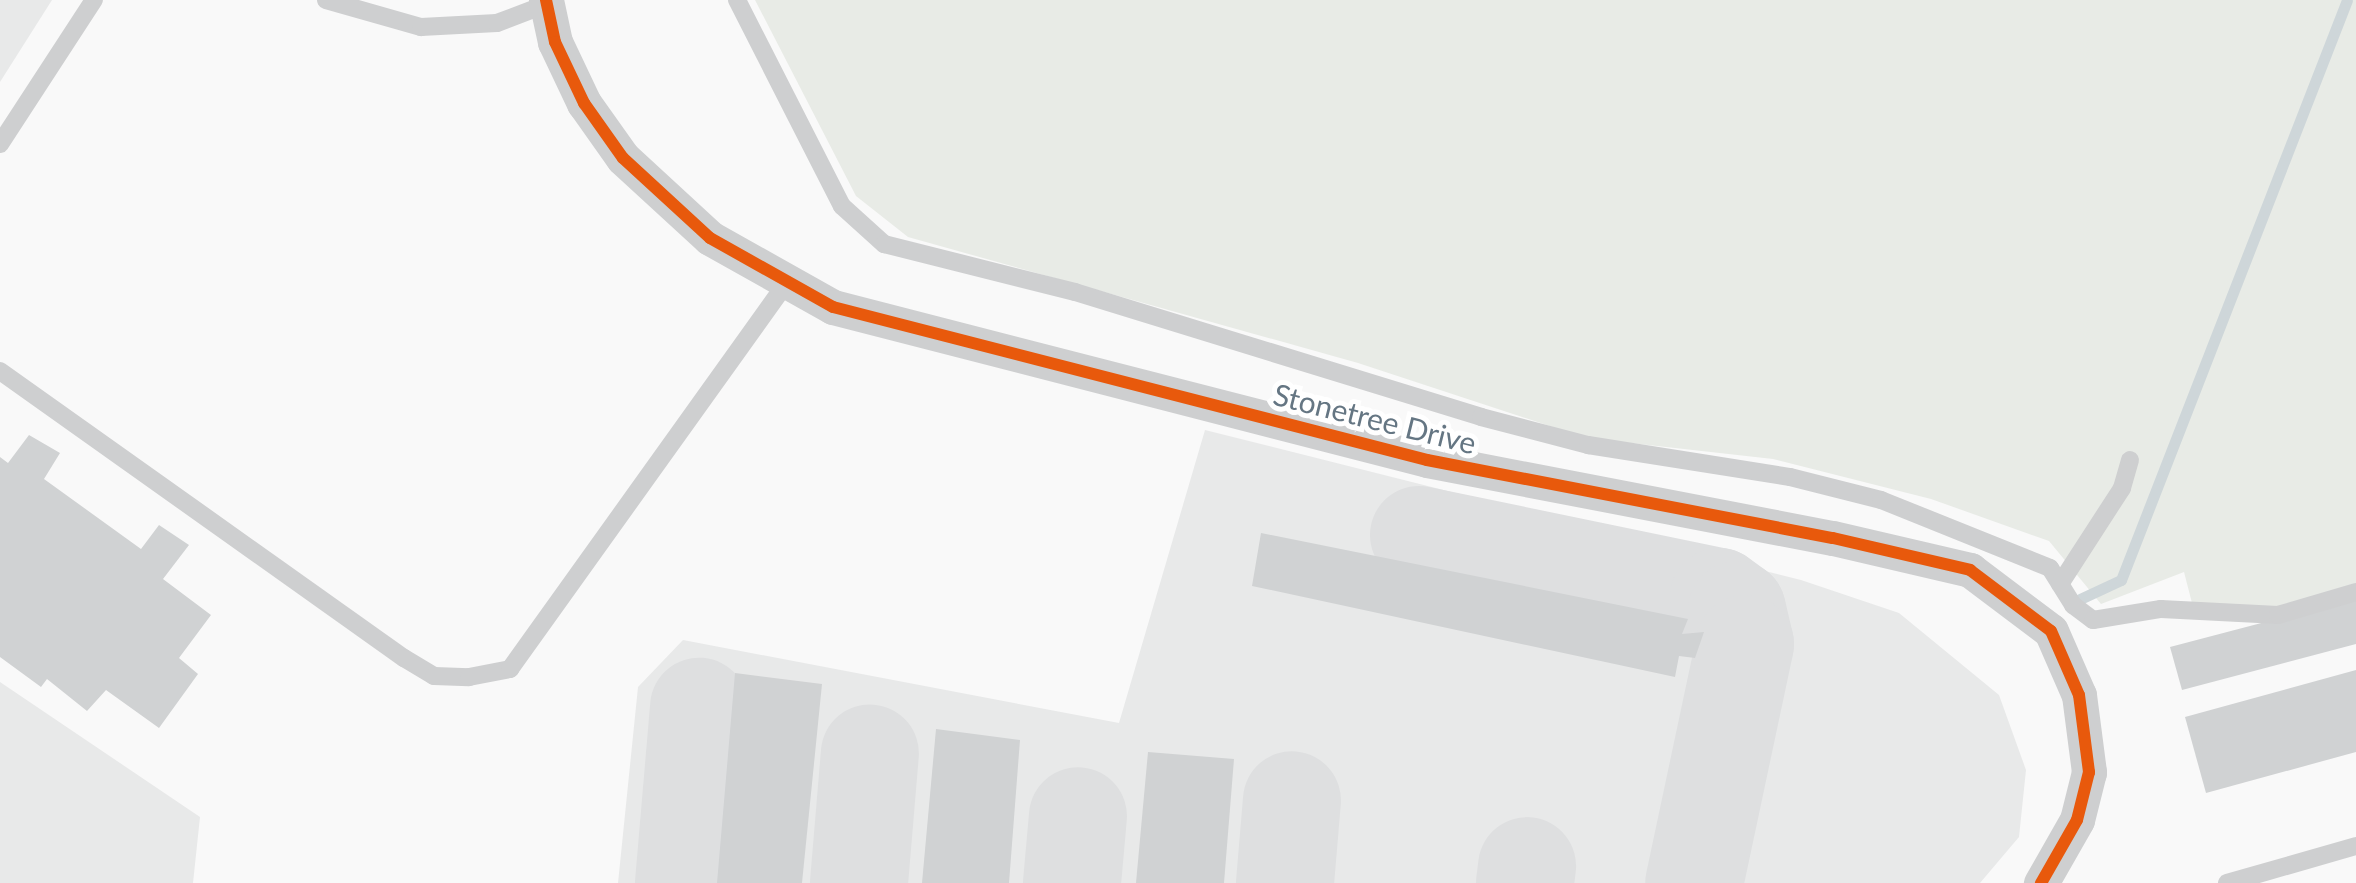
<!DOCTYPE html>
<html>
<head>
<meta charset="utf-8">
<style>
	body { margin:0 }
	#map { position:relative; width:2356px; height:883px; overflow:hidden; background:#f9f9f9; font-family:Lato,sans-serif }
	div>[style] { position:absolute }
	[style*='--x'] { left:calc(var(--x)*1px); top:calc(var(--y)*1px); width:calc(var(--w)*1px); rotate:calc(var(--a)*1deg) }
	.built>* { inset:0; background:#e8e9e9 }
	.green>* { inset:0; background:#e8ebe6 }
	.stream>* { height:11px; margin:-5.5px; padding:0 5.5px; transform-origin:5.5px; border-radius:5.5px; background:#ced6d9 }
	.taxiway>* { height:98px; margin:-49px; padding:0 49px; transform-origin:49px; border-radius:49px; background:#dedfe0 }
	.building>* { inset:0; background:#d0d2d3 }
	.lane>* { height:18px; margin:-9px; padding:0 9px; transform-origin:9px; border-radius:9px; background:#cecfd0 }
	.street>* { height:35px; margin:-17.5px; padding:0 17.5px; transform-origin:17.5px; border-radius:17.5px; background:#cecfd0 }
	.cycleway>* { height:12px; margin:-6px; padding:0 6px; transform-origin:6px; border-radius:6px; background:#e8590c }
	span { translate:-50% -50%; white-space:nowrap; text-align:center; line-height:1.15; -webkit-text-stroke:10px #fff; paint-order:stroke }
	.street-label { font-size:30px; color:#657683 }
</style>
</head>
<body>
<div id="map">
	<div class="built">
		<i style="clip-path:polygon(0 0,52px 0,0 82px)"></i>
		<i style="clip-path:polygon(1205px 430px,1801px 580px,1899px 613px,1999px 695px,2026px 770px,2019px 837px,1980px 883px,618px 883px,638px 687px,683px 640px,1119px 723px)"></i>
		<i style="clip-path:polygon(0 682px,200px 817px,193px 883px,0 883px)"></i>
	</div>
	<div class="green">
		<i style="clip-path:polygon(755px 0,2356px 0,2356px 586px,2280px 608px,2192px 603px,2184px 572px,2101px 604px,2049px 541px,1931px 499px,1773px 459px,1586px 438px,1358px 363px,908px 237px,856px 196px)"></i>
	</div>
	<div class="stream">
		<i style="--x:2080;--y:599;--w:45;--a:-24.9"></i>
		<i style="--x:2121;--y:580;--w:622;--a:-68.71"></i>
	</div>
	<div class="taxiway">
		<i style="--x:1419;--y:535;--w:306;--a:11.7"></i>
		<i style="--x:1719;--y:597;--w:22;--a:36"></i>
		<i style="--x:1737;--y:610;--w:35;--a:77"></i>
		<i style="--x:1745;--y:644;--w:244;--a:102"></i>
		<i style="--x:684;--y:883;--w:177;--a:-85.1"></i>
		<i style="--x:859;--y:883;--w:130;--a:-85.2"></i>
		<i style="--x:1072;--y:883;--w:67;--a:-84.9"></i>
		<i style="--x:1285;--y:883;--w:83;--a:-85.2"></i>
		<i style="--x:1525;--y:883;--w:17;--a:-83"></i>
	</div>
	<div class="building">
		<i style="clip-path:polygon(29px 435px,60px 453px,44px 479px,141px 549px,159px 525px,189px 545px,163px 579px,211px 615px,179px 658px,198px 674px,159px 728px,106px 690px,87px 711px,47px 679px,41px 687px,0 657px,0 457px,8px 463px)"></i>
		<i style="clip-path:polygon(1261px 533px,1688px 619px,1682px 634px,1704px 632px,1695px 658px,1679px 656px,1675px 677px,1252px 586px)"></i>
		<i style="clip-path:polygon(2356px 598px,2356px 644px,2182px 690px,2170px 647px)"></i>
		<i style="clip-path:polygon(2356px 670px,2356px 752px,2206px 793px,2185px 717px)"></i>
		<i style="clip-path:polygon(735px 673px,822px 684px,802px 883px,717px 883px)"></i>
		<i style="clip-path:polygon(936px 729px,1020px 740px,1009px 883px,922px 883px)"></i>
		<i style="clip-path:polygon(1148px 752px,1234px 759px,1224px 883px,1136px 883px)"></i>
	</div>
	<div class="lane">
		<i style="--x:326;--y:0;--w:99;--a:15.9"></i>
		<i style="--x:421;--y:27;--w:76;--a:-3"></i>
		<i style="--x:497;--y:23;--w:53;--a:-20.8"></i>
		<i style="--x:737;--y:0;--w:231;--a:63"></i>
		<i style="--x:842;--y:206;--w:57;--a:42.1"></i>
		<i style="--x:884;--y:244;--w:197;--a:14.1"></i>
		<i style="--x:1075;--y:292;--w:425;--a:17.1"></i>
		<i style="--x:1481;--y:417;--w:111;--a:14.7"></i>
		<i style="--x:1588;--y:445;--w:205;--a:9"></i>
		<i style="--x:1790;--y:477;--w:94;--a:14.2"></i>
		<i style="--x:1881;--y:500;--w:182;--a:21.9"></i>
		<i style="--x:2050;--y:568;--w:44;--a:58.1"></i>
		<i style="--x:2073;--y:605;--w:25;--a:37"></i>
		<i style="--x:2093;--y:620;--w:69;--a:-9.2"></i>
		<i style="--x:2161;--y:609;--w:117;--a:2.9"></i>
		<i style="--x:2278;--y:615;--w:81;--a:-16.4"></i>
		<i style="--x:0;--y:144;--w:172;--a:-56.9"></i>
		<i style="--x:0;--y:371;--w:496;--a:35.4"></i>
		<i style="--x:404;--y:658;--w:35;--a:31"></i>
		<i style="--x:434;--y:676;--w:35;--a:2"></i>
		<i style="--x:469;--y:677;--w:42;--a:-11"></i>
		<i style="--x:510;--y:669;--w:475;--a:-54.4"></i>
		<i style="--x:2060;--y:584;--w:114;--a:-57.1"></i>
		<i style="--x:2122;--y:488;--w:29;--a:-74"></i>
		<i style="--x:2227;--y:883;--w:134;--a:-16"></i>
	</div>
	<div class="street">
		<i style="--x:546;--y:0;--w:43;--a:77.9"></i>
		<i style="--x:555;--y:42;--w:68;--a:64.6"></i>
		<i style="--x:584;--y:103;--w:67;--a:54.7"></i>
		<i style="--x:623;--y:158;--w:118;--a:42.6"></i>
		<i style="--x:710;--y:238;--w:141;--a:29.3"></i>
		<i style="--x:833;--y:307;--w:613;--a:14.44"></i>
		<i style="--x:1427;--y:460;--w:413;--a:10.9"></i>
		<i style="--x:1833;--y:538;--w:141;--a:13.1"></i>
		<i style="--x:1970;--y:570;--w:101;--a:37"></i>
		<i style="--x:2051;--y:631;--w:70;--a:66.4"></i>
		<i style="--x:2079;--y:695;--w:78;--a:82.6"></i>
		<i style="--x:2089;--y:772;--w:49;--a:104"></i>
		<i style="--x:2077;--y:820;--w:73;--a:119.7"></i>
	</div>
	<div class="cycleway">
		<i style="--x:546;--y:0;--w:43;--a:77.9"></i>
		<i style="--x:555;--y:42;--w:68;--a:64.6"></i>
		<i style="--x:584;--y:103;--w:67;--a:54.7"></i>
		<i style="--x:623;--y:158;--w:118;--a:42.6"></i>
		<i style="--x:710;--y:238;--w:141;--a:29.3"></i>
		<i style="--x:833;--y:307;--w:613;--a:14.44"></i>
		<i style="--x:1427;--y:460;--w:413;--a:10.9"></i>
		<i style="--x:1833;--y:538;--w:141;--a:13.1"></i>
		<i style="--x:1970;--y:570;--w:101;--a:37"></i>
		<i style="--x:2051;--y:631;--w:70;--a:66.4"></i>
		<i style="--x:2079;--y:695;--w:78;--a:82.6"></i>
		<i style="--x:2089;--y:772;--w:49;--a:104"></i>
		<i style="--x:2077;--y:820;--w:73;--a:119.7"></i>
	</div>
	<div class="street-label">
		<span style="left:1375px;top:418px;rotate:14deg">Stonetree Drive</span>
	</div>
</div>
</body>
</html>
